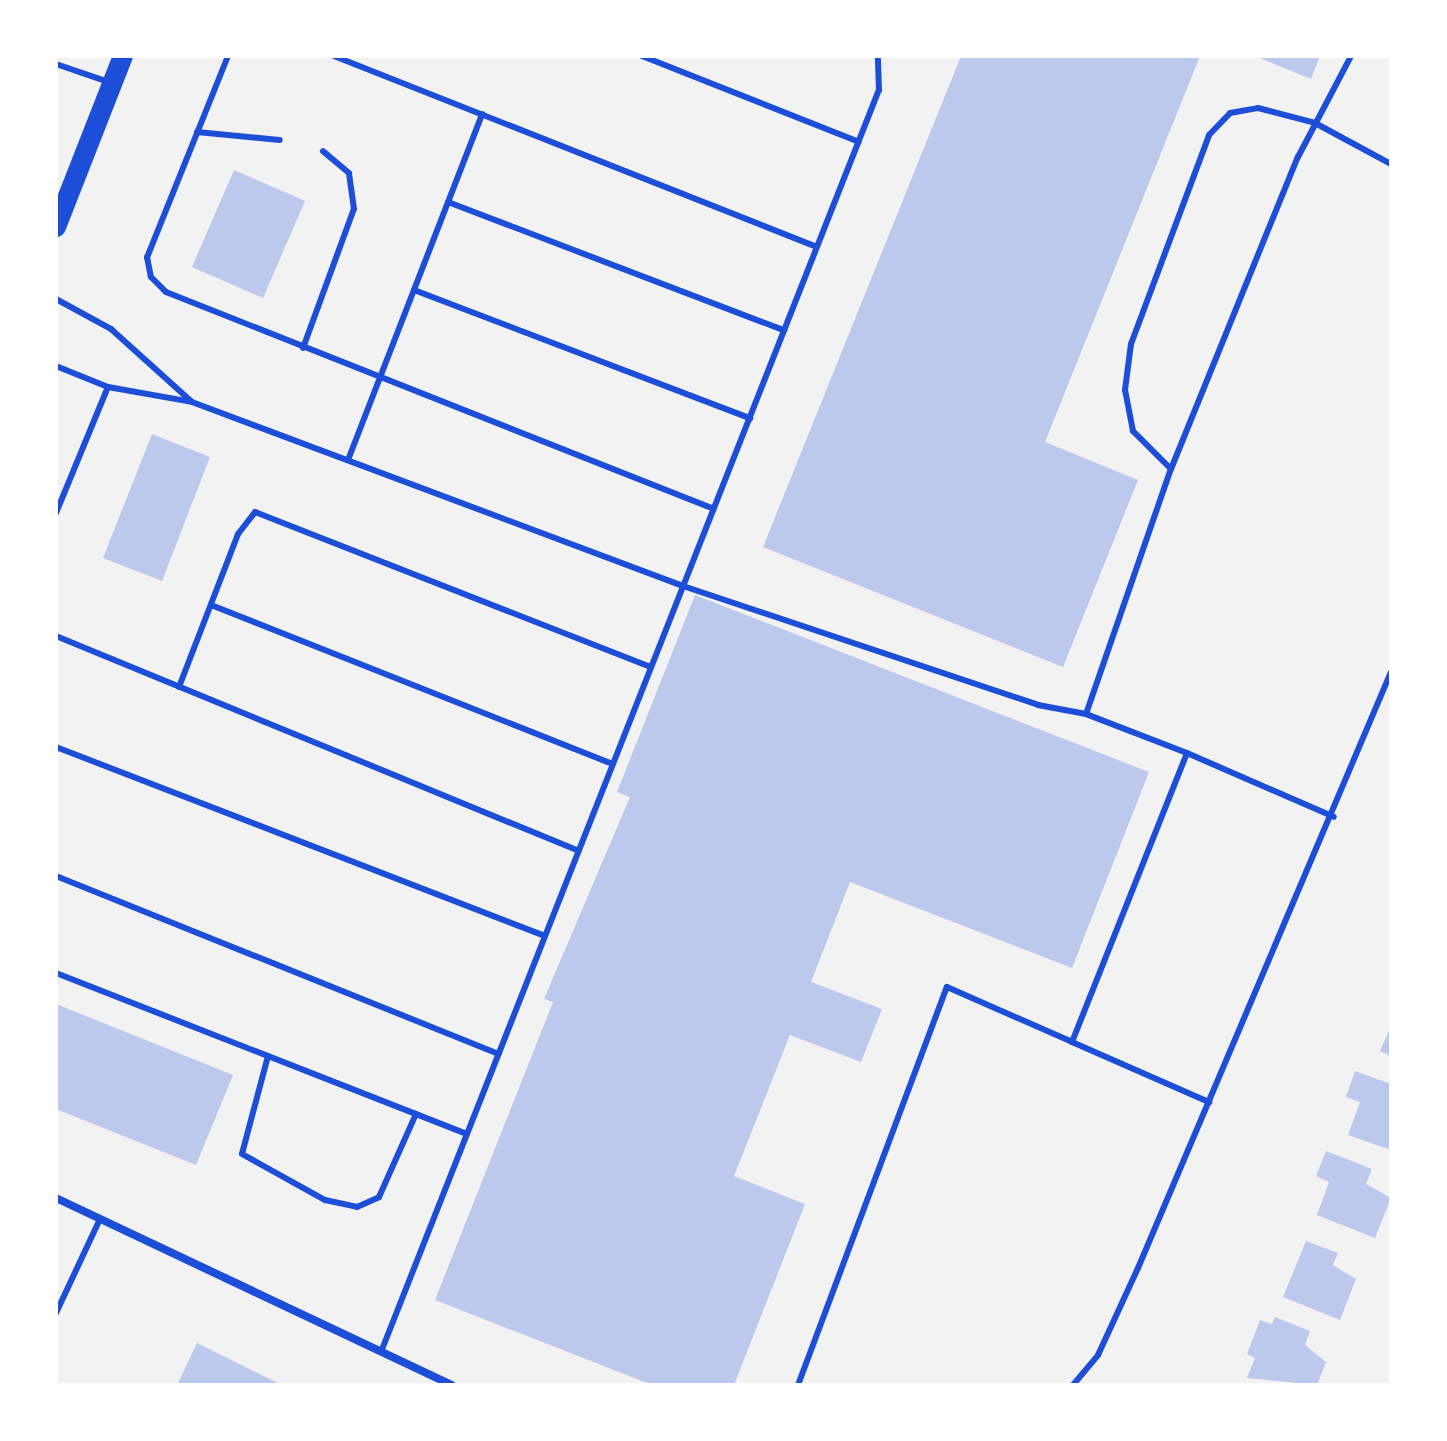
<!DOCTYPE html>
<html>
<head>
<meta charset="utf-8">
<style>
	body { margin:0 }
	#map { position:relative; width:1447px; height:1441px; overflow:hidden; background:#f2f2f2; font-family:"DM Sans",sans-serif }
	div>[style] { position:absolute }
	[style*='--x'] { left:calc(var(--x)*1px); top:calc(var(--y)*1px); width:calc(var(--w)*1px); rotate:calc(var(--a)*1deg) }
	.building>* { inset:0; background:#bdc9ec }
	.service>* { height:6px; margin:-3px; padding:0 3px; transform-origin:3px; border-radius:3px; background:#1d4ed8 }
	.minor>* { height:8px; margin:-4px; padding:0 4px; transform-origin:4px; border-radius:4px; background:#1d4ed8 }
	.primary>* { height:20px; margin:-10px; padding:0 10px; transform-origin:10px; border-radius:10px; background:#1d4ed8 }
	span { translate:-50% -50%; white-space:nowrap; text-align:center; line-height:1.15; -webkit-text-stroke:8px #fff; paint-order:stroke }
	.frame { position:absolute; inset:0; border:58px solid #fff; pointer-events:none }
</style>
</head>
<body>
<div id="map">
	<div class="building">
		<i style="clip-path:polygon(961px 56px,1200px 56px,1045px 442px,1138px 480px,1063px 667px,763px 547px)"></i>
		<i style="clip-path:polygon(1255px 56px,1320px 56px,1311px 79px)"></i>
		<i style="clip-path:polygon(234px 170px,305px 201px,263px 298px,192px 267px)"></i>
		<i style="clip-path:polygon(152px 434px,210px 457px,162px 581px,103px 558px)"></i>
		<i style="clip-path:polygon(695px 595px,1149px 772px,1072px 968px,850px 882px,811px 982px,882px 1009px,861px 1062px,790px 1035px,734px 1176px,805px 1204px,734px 1385px,652px 1385px,435px 1300px,553px 1002px,544px 999px,630px 797px,617px 792px)"></i>
		<i style="clip-path:polygon(56px 1004px,233px 1075px,196px 1165px,56px 1109px)"></i>
		<i style="clip-path:polygon(1391px 1026px,1391px 1056px,1380px 1051px)"></i>
		<i style="clip-path:polygon(1355px 1071px,1391px 1084px,1391px 1150px,1348px 1135px,1360px 1102px,1346px 1097px)"></i>
		<i style="clip-path:polygon(1326px 1151px,1372px 1169px,1366px 1184px,1391px 1198px,1375px 1238px,1317px 1215px,1329px 1182px,1316px 1176px)"></i>
		<i style="clip-path:polygon(1306px 1241px,1338px 1253px,1333px 1265px,1356px 1279px,1340px 1320px,1283px 1297px)"></i>
		<i style="clip-path:polygon(1275px 1317px,1310px 1331px,1305px 1345px,1326px 1362px,1317px 1385px,1247px 1378px,1255px 1358px,1247px 1354px,1260px 1320px,1272px 1324px)"></i>
		<i style="clip-path:polygon(197px 1343px,282px 1385px,177px 1385px)"></i>
	</div>
	<div class="service">
		<i style="--x:228;--y:56;--w:217;--a:111.9"></i>
		<i style="--x:147;--y:257;--w:20;--a:79"></i>
		<i style="--x:151;--y:277;--w:21;--a:45"></i>
		<i style="--x:166;--y:292;--w:589;--a:21.6"></i>
		<i style="--x:334;--y:56;--w:519;--a:21.58"></i>
		<i style="--x:642;--y:56;--w:233;--a:21.6"></i>
		<i style="--x:56;--y:64;--w:56;--a:18.8"></i>
		<i style="--x:197;--y:132;--w:83;--a:5.5"></i>
		<i style="--x:448;--y:202;--w:360;--a:20.9"></i>
		<i style="--x:414;--y:290;--w:360;--a:20.9"></i>
		<i style="--x:56;--y:299;--w:63;--a:28.6"></i>
		<i style="--x:111;--y:329;--w:109;--a:42"></i>
		<i style="--x:303;--y:348;--w:148;--a:-69.9"></i>
		<i style="--x:354;--y:209;--w:36;--a:-98"></i>
		<i style="--x:349;--y:173;--w:34;--a:-140"></i>
		<i style="--x:56;--y:366;--w:56;--a:22"></i>
		<i style="--x:108;--y:387;--w:85;--a:10.1"></i>
		<i style="--x:192;--y:402;--w:524;--a:20.54"></i>
		<i style="--x:683;--y:586;--w:374;--a:18.5"></i>
		<i style="--x:1038;--y:705;--w:49;--a:10.6"></i>
		<i style="--x:1086;--y:714;--w:259;--a:-70.9"></i>
		<i style="--x:1171;--y:469;--w:337;--a:-67.9"></i>
		<i style="--x:1298;--y:157;--w:114;--a:-62.3"></i>
		<i style="--x:348;--y:460;--w:371;--a:-68.8"></i>
		<i style="--x:1171;--y:469;--w:54;--a:-135"></i>
		<i style="--x:1133;--y:431;--w:42;--a:-101"></i>
		<i style="--x:1125;--y:390;--w:46;--a:-82.6"></i>
		<i style="--x:1131;--y:344;--w:223;--a:-69.5"></i>
		<i style="--x:1209;--y:135;--w:30;--a:-46"></i>
		<i style="--x:1230;--y:113;--w:28;--a:-10"></i>
		<i style="--x:1258;--y:108;--w:59;--a:14.7"></i>
		<i style="--x:1315;--y:123;--w:86;--a:28.3"></i>
		<i style="--x:56;--y:513;--w:136;--a:-67.6"></i>
		<i style="--x:211;--y:605;--w:432;--a:21.6"></i>
		<i style="--x:56;--y:636;--w:565;--a:22.35"></i>
		<i style="--x:179;--y:687;--w:164;--a:-68.9"></i>
		<i style="--x:238;--y:534;--w:28;--a:-52"></i>
		<i style="--x:255;--y:512;--w:425;--a:21.4"></i>
		<i style="--x:56;--y:747;--w:524;--a:21.13"></i>
		<i style="--x:1187;--y:753;--w:160;--a:23.5"></i>
		<i style="--x:56;--y:876;--w:477;--a:21.9"></i>
		<i style="--x:56;--y:973;--w:441;--a:21.4"></i>
		<i style="--x:1072;--y:1042;--w:150;--a:23.7"></i>
		<i style="--x:268;--y:1056;--w:101;--a:104.9"></i>
		<i style="--x:242;--y:1154;--w:95;--a:29"></i>
		<i style="--x:325;--y:1200;--w:33;--a:12"></i>
		<i style="--x:357;--y:1207;--w:24;--a:-24"></i>
		<i style="--x:379;--y:1197;--w:91;--a:-66"></i>
		<i style="--x:56;--y:1313;--w:104;--a:-64.9"></i>
		<i style="--x:381;--y:1352;--w:1357;--a:-68.47"></i>
		<i style="--x:879;--y:90;--w:34;--a:-92"></i>
		<i style="--x:798;--y:1385;--w:425;--a:-69.5"></i>
		<i style="--x:947;--y:987;--w:137;--a:23.7"></i>
		<i style="--x:1072;--y:1042;--w:311;--a:-68.3"></i>
		<i style="--x:1187;--y:753;--w:108;--a:-158.9"></i>
		<i style="--x:1073;--y:1385;--w:39;--a:-50"></i>
		<i style="--x:1098;--y:1355;--w:96;--a:-65.3"></i>
		<i style="--x:1138;--y:1268;--w:647;--a:-67"></i>
	</div>
	<div class="minor">
		<i style="--x:56;--y:1198;--w:438;--a:25.3"></i>
	</div>
	<div class="primary">
		<i style="--x:56;--y:227;--w:184;--a:-68.6"></i>
	</div>
	<div class="frame"></div>
</div>
</body>
</html>
